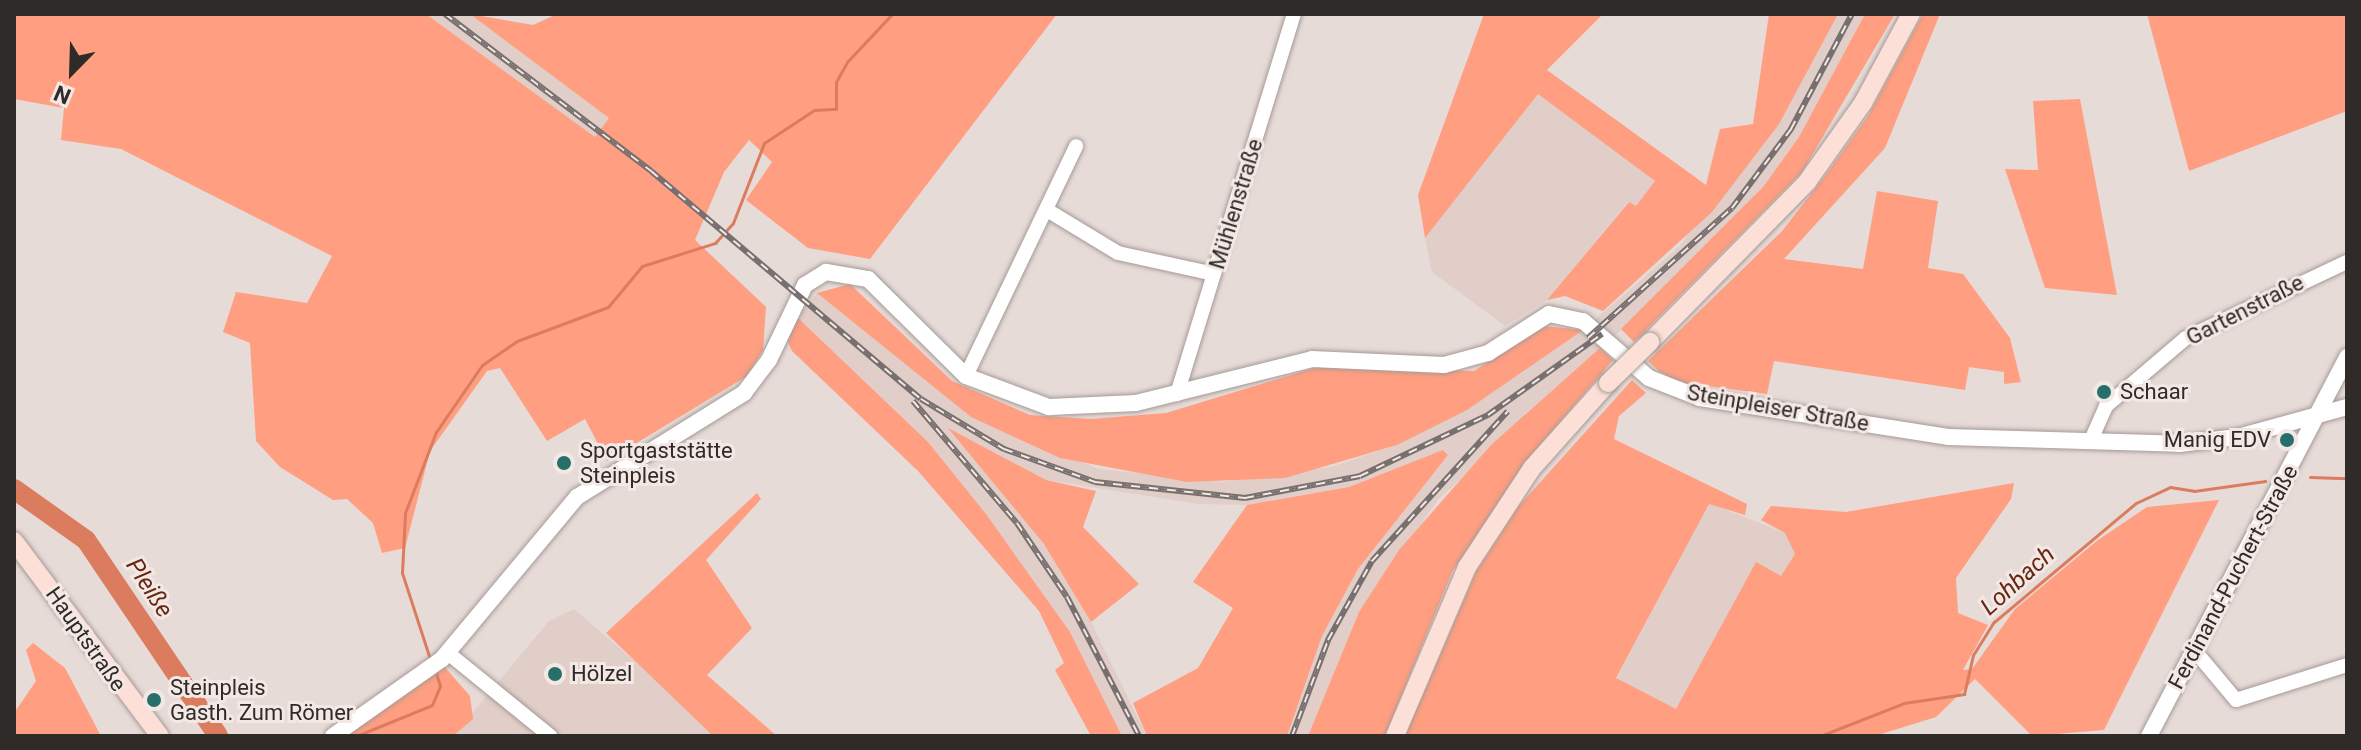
<!DOCTYPE html>
<html>
<head>
<meta charset="utf-8">
<style>
	body { margin:0 }
	#map { position:relative; width:2361px; height:750px; overflow:hidden; background:#e7dbd8; font-family:Roboto,sans-serif }
	div>[style] { position:absolute }
	[style*='--x'] { left:calc(var(--x)*1px); top:calc(var(--y)*1px); width:calc(var(--w)*1px); rotate:calc(var(--a)*1deg) }
	.built>* { inset:0; background:#e1cec8 }
	.green>* { inset:0; background:#ff9e81 }
	.stream>* { height:3px; margin:-1.5px; padding:0 1.5px; transform-origin:1.5px; border-radius:1.5px; background:#dc7c5e }
	.river>* { height:20px; margin:-10px; padding:0 10px; transform-origin:10px; border-radius:10px; background:#dc7c5e }
	.roads { filter:drop-shadow(0 0 2px #a59a96) drop-shadow(0 0 2px #a59a96) }
	.minor>* { height:14px; margin:-7px; padding:0 7px; transform-origin:7px; border-radius:7px; background:#fff }
	.tertiary>* { height:16px; margin:-8px; padding:0 8px; transform-origin:8px; border-radius:8px; background:#fff }
	.secondary>* { height:18px; margin:-9px; padding:0 9px; transform-origin:9px; border-radius:9px; background:#fcdfd6 }
	.rail>* { height:6px; margin-top:-3px; transform-origin:0; background:repeating-linear-gradient(90deg,#f4e8e5 0 9px,#77706e 0 18px); box-sizing:border-box; border-block:2px solid #77706e }
	.bridges { filter:drop-shadow(0 0 2px #a59a96) drop-shadow(0 0 2px #a59a96) }
	.secondary-bridge>* { height:18px; margin:-9px; padding:0 9px; transform-origin:9px; border-radius:9px; background:#fcdfd6 }
	.dots>* { width:22px; height:22px; translate:-50% -50%; box-sizing:border-box; border:4px solid #f4e8e5; border-radius:50% }
	span { translate:-50% -50%; white-space:nowrap; text-align:center; line-height:1.15; -webkit-text-stroke:6px #f4e8e5; paint-order:stroke }
	.street-label { font-size:22px; color:#2f2b29 }
	.poi-label { font-size:22px; color:#2f2b29 }
	.left { translate:0 -50%; text-align:left }
	.right { translate:-100% -50%; text-align:right }
	.water-label { font-size:24px; color:#642713; font-style:italic }
	.frame { position:absolute; inset:0; border:16px solid #2f2b29; pointer-events:none }
	.north { position:absolute; left:32px; top:32px; width:80px; height:80px; -webkit-text-stroke:6px #f4e8e5; paint-order:stroke; rotate:203deg; font-size:22px; font-weight:700; line-height:32px; text-align:center; color:#2f2b29 }
	.north::after { content:''; display:block; margin:auto; width:28px; height:36px; background:#2f2b29; clip-path:polygon(50% 0,100% 100%,50% 72%,0 100%) }
</style>
</head>
<body>
<div id="map">
	<div class="built">
		<i style="clip-path:polygon(426px 14px,470px 14px,610px 118px,595px 137px)"></i>
		<i style="clip-path:polygon(1838px 14px,1865px 14px,1799px 137px,1763px 187px,1711px 246px,1438px 500px,1359px 612px,1308px 736px,1287px 736px,1322px 636px,1358px 569px,1448px 455px,1444px 450px,1349px 487px,1247px 505px,1199px 504px,1046px 480px,951px 430px,1044px 544px,1091px 622px,1147px 736px,1122px 736px,1070px 632px,986px 514px,928px 442px,797px 317px,817px 293px,971px 417px,1099px 469px,1224px 482px,1331px 467px,1397px 445px,1583px 330px,1680px 246px)"></i>
		<i style="clip-path:polygon(1538px 93px,1656px 181px,1636px 206px,1628px 202px,1547px 300px,1505px 326px,1432px 272px,1425px 238px)"></i>
		<i style="clip-path:polygon(1709px 503px,1785px 533px,1796px 554px,1699px 722px,1616px 679px)"></i>
		<i style="clip-path:polygon(574px 609px,672px 693px,713px 736px,453px 736px,549px 621px)"></i>
	</div>
	<div class="green">
		<i style="clip-path:polygon(14px 14px,426px 14px,595px 137px,609px 118px,470px 14px,533px 25px,557px 14px,1057px 14px,870px 259px,808px 248px,746px 200px,772px 162px,749px 140px,724px 172px,695px 240px,766px 307px,763px 350px,747px 376px,607px 461px,585px 419px,547px 441px,500px 368px,487px 371px,430px 451px,405px 548px,382px 553px,373px 523px,347px 499px,333px 500px,280px 467px,256px 441px,250px 343px,223px 332px,236px 292px,307px 303px,332px 256px,121px 149px,61px 140px,64px 108px,14px 99px)"></i>
		<i style="clip-path:polygon(1484px 14px,1603px 14px,1547px 70px,1706px 185px,1720px 129px,1753px 124px,1769px 14px,1838px 14px,1779px 124px,1712px 212px,1603px 311px,1565px 296px,1547px 300px,1629px 202px,1636px 206px,1655px 181px,1538px 94px,1425px 238px,1418px 195px)"></i>
		<i style="clip-path:polygon(1865px 14px,1895px 14px,1802px 172px,1634px 342px,1621px 329px,1763px 187px,1799px 137px)"></i>
		<i style="clip-path:polygon(1923px 14px,1940px 14px,1885px 148px,1784px 259px,1863px 269px,1877px 191px,1938px 201px,1928px 268px,1963px 274px,2010px 338px,2021px 382px,2004px 384px,2004px 372px,1969px 367px,1965px 390px,1774px 361px,1767px 394px,1678px 382px,1659px 371px,1648px 361px,1782px 231px,1825px 176px,1868px 116px)"></i>
		<i style="clip-path:polygon(2147px 14px,2347px 14px,2347px 111px,2189px 171px)"></i>
		<i style="clip-path:polygon(2080px 99px,2117px 295px,2045px 288px,2005px 169px,2038px 170px,2033px 101px)"></i>
		<i style="clip-path:polygon(850px 284px,952px 381px,1030px 415px,1091px 419px,1166px 413px,1321px 366px,1474px 371px,1544px 326px,1583px 330px,1467px 410px,1397px 445px,1285px 478px,1187px 482px,1060px 458px,971px 417px,817px 293px)"></i>
		<i style="clip-path:polygon(797px 317px,928px 442px,986px 514px,1070px 632px,1122px 736px,1091px 736px,1055px 670px,1064px 663px,1039px 611px,919px 472px,792px 351px,787px 340px)"></i>
		<i style="clip-path:polygon(1600px 348px,1613px 360px,1527px 460px,1452px 572px,1385px 736px,1308px 736px,1359px 612px,1399px 550px,1491px 445px)"></i>
		<i style="clip-path:polygon(1632px 380px,1646px 393px,1619px 416px,1614px 439px,1747px 504px,1745px 515px,1709px 504px,1616px 678px,1676px 709px,1756px 562px,1781px 576px,1795px 554px,1785px 533px,1761px 520px,1771px 506px,1846px 512px,2014px 483px,2011px 499px,1956px 578px,1958px 613px,1988px 625px,1963px 670px,1972px 669px,2015px 609px,2098px 540px,2147px 507px,2219px 500px,2104px 730px,2032px 736px,1975px 679px,1936px 717px,1875px 736px,1405px 736px,1476px 572px,1518px 507px)"></i>
		<i style="clip-path:polygon(948px 428px,1046px 480px,1096px 491px,1083px 527px,1139px 584px,1091px 622px,1044px 544px)"></i>
		<i style="clip-path:polygon(1443px 450px,1448px 455px,1358px 569px,1322px 636px,1287px 736px,1147px 736px,1133px 703px,1198px 668px,1233px 608px,1193px 582px,1247px 505px,1349px 487px)"></i>
		<i style="clip-path:polygon(757px 493px,761px 499px,706px 560px,752px 628px,707px 675px,777px 736px,713px 736px,606px 633px)"></i>
		<i style="clip-path:polygon(33px 643px,65px 668px,101px 736px,14px 736px,14px 713px,36px 681px,26px 650px)"></i>
		<i style="clip-path:polygon(442px 664px,470px 696px,473px 719px,453px 736px,346px 736px)"></i>
	</div>
	<div class="stream">
		<i style="--x:2310;--y:477;--w:37;--a:2"></i>
		<i style="--x:430;--y:659;--w:90;--a:-108"></i>
		<i style="--x:402;--y:573;--w:60;--a:-87.1"></i>
		<i style="--x:405;--y:513;--w:87;--a:-69.1"></i>
		<i style="--x:436;--y:432;--w:81;--a:-55.5"></i>
		<i style="--x:482;--y:365;--w:42;--a:-34.4"></i>
		<i style="--x:517;--y:341;--w:97;--a:-20.5"></i>
		<i style="--x:608;--y:307;--w:53;--a:-50.3"></i>
		<i style="--x:642;--y:266;--w:77;--a:-17.5"></i>
		<i style="--x:715;--y:243;--w:27;--a:-48"></i>
		<i style="--x:733;--y:223;--w:86;--a:-68.8"></i>
		<i style="--x:764;--y:143;--w:60;--a:-33.4"></i>
		<i style="--x:814;--y:110;--w:22;--a:-3"></i>
		<i style="--x:836;--y:109;--w:27;--a:-90"></i>
		<i style="--x:836;--y:82;--w:23;--a:-61"></i>
		<i style="--x:847;--y:62;--w:66;--a:-46.8"></i>
		<i style="--x:356;--y:736;--w:82;--a:-22.2"></i>
		<i style="--x:432;--y:705;--w:21;--a:-67"></i>
		<i style="--x:440;--y:686;--w:17;--a:-107"></i>
		<i style="--x:1820;--y:736;--w:90;--a:-21.4"></i>
		<i style="--x:1904;--y:703;--w:61;--a:-8.5"></i>
		<i style="--x:1964;--y:694;--w:40;--a:-77"></i>
		<i style="--x:1973;--y:655;--w:39;--a:-58"></i>
		<i style="--x:1994;--y:622;--w:185;--a:-40"></i>
		<i style="--x:2136;--y:503;--w:38;--a:-25"></i>
		<i style="--x:2170;--y:487;--w:24;--a:9"></i>
		<i style="--x:2194;--y:491;--w:72;--a:-8"></i>
	</div>
	<div class="river">
		<i style="--x:14;--y:489;--w:88;--a:35.3"></i>
		<i style="--x:86;--y:540;--w:236;--a:56"></i>
	</div>
	<div class="roads">
		<div class="minor">
			<i style="--x:1047;--y:210;--w:83;--a:31.2"></i>
			<i style="--x:1118;--y:253;--w:98;--a:12.3"></i>
			<i style="--x:966;--y:376;--w:255;--a:-64.4"></i>
			<i style="--x:1177;--y:394;--w:398;--a:-72.9"></i>
			<i style="--x:2091;--y:440;--w:37;--a:-66"></i>
			<i style="--x:2106;--y:406;--w:105;--a:-40.4"></i>
			<i style="--x:2186;--y:338;--w:178;--a:-25.3"></i>
			<i style="--x:2195;--y:651;--w:64;--a:50.1"></i>
			<i style="--x:2236;--y:700;--w:116;--a:-17.5"></i>
			<i style="--x:448;--y:653;--w:132;--a:39.1"></i>
		</div>
		<div class="tertiary">
			<i style="--x:333;--y:736;--w:133;--a:-35.2"></i>
			<i style="--x:442;--y:659;--w:211;--a:-50.2"></i>
			<i style="--x:577;--y:497;--w:197;--a:-31.9"></i>
			<i style="--x:744;--y:393;--w:41;--a:-52.9"></i>
			<i style="--x:769;--y:360;--w:83;--a:-64.4"></i>
			<i style="--x:805;--y:285;--w:25;--a:-32"></i>
			<i style="--x:826;--y:272;--w:43;--a:9.5"></i>
			<i style="--x:868;--y:279;--w:138;--a:44.7"></i>
			<i style="--x:966;--y:376;--w:89;--a:20.5"></i>
			<i style="--x:1049;--y:407;--w:87;--a:-2.6"></i>
			<i style="--x:1136;--y:403;--w:181;--a:-14"></i>
			<i style="--x:1312;--y:359;--w:132;--a:2.6"></i>
			<i style="--x:1444;--y:365;--w:46;--a:-15.3"></i>
			<i style="--x:1488;--y:353;--w:72;--a:-32.6"></i>
			<i style="--x:1549;--y:314;--w:35;--a:12"></i>
			<i style="--x:1583;--y:321;--w:87;--a:40.8"></i>
			<i style="--x:1649;--y:378;--w:55;--a:21.4"></i>
			<i style="--x:1700;--y:398;--w:251;--a:8.9"></i>
			<i style="--x:1948;--y:437;--w:231;--a:1.7"></i>
			<i style="--x:2179;--y:444;--w:59;--a:-6.8"></i>
			<i style="--x:2238;--y:437;--w:113;--a:-15.4"></i>
			<i style="--x:2149;--y:736;--w:428;--a:-62.4"></i>
		</div>
		<div class="secondary">
			<i style="--x:1650;--y:342;--w:224;--a:-45.5"></i>
			<i style="--x:1807;--y:182;--w:97;--a:-54.7"></i>
			<i style="--x:1863;--y:103;--w:101;--a:-61.7"></i>
			<i style="--x:14;--y:541;--w:244;--a:53.2"></i>
			<i style="--x:1395;--y:736;--w:184;--a:-66.9"></i>
			<i style="--x:1467;--y:567;--w:118;--a:-56.7"></i>
			<i style="--x:1532;--y:468;--w:114;--a:-48.2"></i>
		</div>
	</div>
	<div class="rail">
		<i style="--x:445;--y:14;--w:259;--a:37.3"></i>
		<i style="--x:651;--y:171;--w:353;--a:40.2"></i>
		<i style="--x:921;--y:399;--w:97;--a:31.1"></i>
		<i style="--x:1004;--y:449;--w:97;--a:19.9"></i>
		<i style="--x:1095;--y:482;--w:151;--a:6.1"></i>
		<i style="--x:1245;--y:498;--w:117;--a:-10.8"></i>
		<i style="--x:1360;--y:476;--w:142;--a:-25.5"></i>
		<i style="--x:1488;--y:415;--w:140;--a:-35.4"></i>
		<i style="--x:1588;--y:338;--w:194;--a:-42.1"></i>
		<i style="--x:1732;--y:208;--w:99;--a:-53.2"></i>
		<i style="--x:1791;--y:129;--w:130;--a:-62.1"></i>
		<i style="--x:913;--y:401;--w:160;--a:49.6"></i>
		<i style="--x:1017;--y:523;--w:89;--a:56"></i>
		<i style="--x:1067;--y:597;--w:157;--a:62.6"></i>
		<i style="--x:1292;--y:736;--w:103;--a:-69.4"></i>
		<i style="--x:1328;--y:640;--w:90;--a:-60.9"></i>
		<i style="--x:1372;--y:561;--w:202;--a:-47.8"></i>
	</div>
	<div class="bridges">
		<div class="secondary-bridge">
			<i style="--x:1608;--y:383;--w:59;--a:-44.3"></i>
		</div>
	</div>
	<div class="dots">
		<i style="left:2104px;top:392px;background:#266f6a"></i>
		<i style="left:2287px;top:440px;background:#266f6a"></i>
		<i style="left:564px;top:463px;background:#266f6a"></i>
		<i style="left:555px;top:674px;background:#266f6a"></i>
		<i style="left:154px;top:700px;background:#266f6a"></i>
	</div>
	<div class="street-label">
		<span style="left:1236px;top:204px;rotate:-73deg">Mühlenstraße</span>
		<span style="left:2245px;top:310px;rotate:-27deg">Gartenstraße</span>
		<span style="left:1778px;top:408px;rotate:10deg">Steinpleiser Straße</span>
		<span style="left:2233px;top:577px;rotate:-62deg">Ferdinand-Puchert-Straße</span>
		<span style="left:86px;top:639px;rotate:55deg">Hauptstraße</span>
	</div>
	<div class="poi-label">
		<span class="left" style="left:2120px;top:392px">Schaar</span>
		<span class="right" style="left:2271px;top:440px">Manig EDV</span>
		<span class="left" style="left:580px;top:463px">Sportgaststätte<br>Steinpleis</span>
		<span class="left" style="left:571px;top:674px">Hölzel</span>
		<span class="left" style="left:170px;top:700px">Steinpleis<br>Gasth. Zum Römer</span>
	</div>
	<div class="water-label">
		<span style="left:2018px;top:581px;rotate:-42deg">Lohbach</span>
		<span style="left:149px;top:588px;rotate:57deg">Pleiße</span>
	</div>
	<div class="frame"></div>
	<div class="north">N</div>
</div>
</body>
</html>
